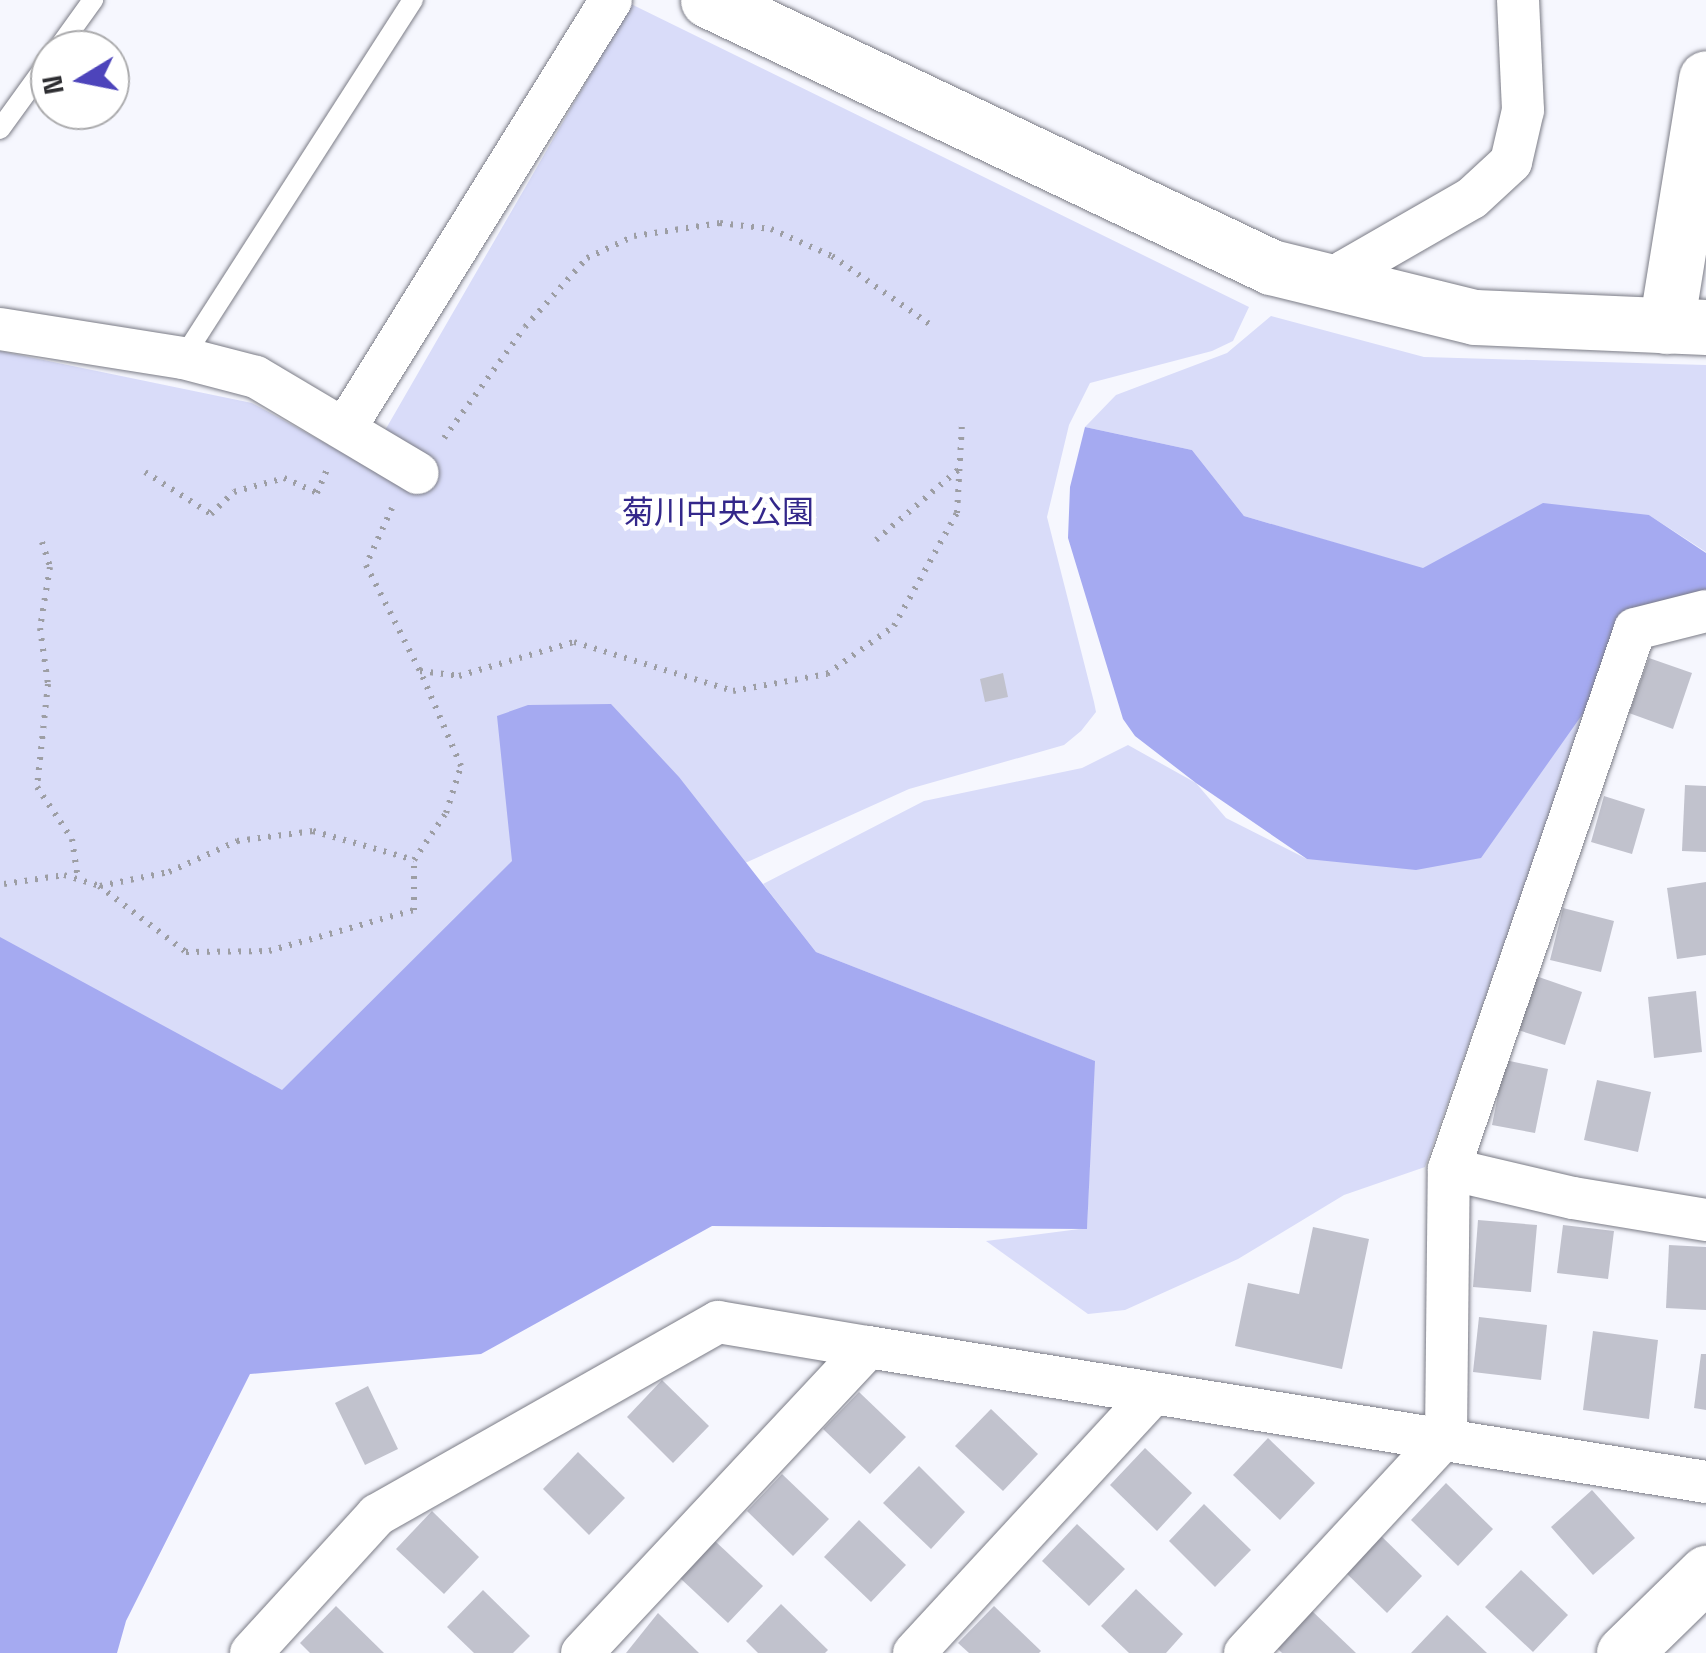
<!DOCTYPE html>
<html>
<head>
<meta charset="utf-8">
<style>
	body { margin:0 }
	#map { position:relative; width:1706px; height:1653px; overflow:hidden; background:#f6f7fe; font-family:"Space Grotesk","Noto Sans JP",sans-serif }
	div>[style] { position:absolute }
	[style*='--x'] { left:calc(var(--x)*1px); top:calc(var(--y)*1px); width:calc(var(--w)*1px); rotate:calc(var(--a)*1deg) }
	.green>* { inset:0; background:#d9dcf9 }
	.forest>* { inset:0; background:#a5aaf1 }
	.building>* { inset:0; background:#c1c2cd }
	.path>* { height:6px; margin-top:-3px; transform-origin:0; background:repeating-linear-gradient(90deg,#9d9ea4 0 2.5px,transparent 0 10.5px) }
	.roads { filter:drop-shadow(0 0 2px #7b7c86) drop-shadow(0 0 2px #7b7c86) }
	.lane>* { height:20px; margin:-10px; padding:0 10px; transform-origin:10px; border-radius:10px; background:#fff }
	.street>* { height:42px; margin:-21px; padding:0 21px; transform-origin:21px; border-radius:21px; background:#fff }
	.secondary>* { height:55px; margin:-27.5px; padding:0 27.5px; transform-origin:27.5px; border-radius:27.5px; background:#fff }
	span { translate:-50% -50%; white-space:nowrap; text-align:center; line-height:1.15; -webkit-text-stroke:9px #fff; paint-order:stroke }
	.park-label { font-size:32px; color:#33278a }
	.north { position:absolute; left:30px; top:30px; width:100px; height:100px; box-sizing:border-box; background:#fff; border:2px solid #ababad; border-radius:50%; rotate:260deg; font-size:28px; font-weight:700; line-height:40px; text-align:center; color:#2e2e32 }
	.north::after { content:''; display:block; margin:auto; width:35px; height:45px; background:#4d44bb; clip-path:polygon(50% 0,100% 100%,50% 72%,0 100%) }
</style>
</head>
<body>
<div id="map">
	<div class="green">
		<i style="clip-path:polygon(631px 4px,1249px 307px,1233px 341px,1212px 351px,1090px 383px,1069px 425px,1047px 517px,1094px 702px,1096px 712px,1081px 731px,1064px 745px,909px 789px,663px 900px,331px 1314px,0 1106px,0 351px,252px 403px,365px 465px)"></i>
		<i style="clip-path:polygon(1271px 316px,1424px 357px,1706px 365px,1706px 552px,1649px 515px,1424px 569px,1244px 516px,1192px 450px,1085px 427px,1116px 395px,1227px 353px)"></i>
		<i style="clip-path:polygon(1589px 705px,1425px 1167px,1344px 1195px,1238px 1259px,1125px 1310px,1088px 1314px,986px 1241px,1087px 1228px,1094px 1061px,816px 952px,763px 884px,924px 801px,1082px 768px,1128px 745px,1196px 783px,1226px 818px,1307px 859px)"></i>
	</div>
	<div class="forest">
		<i style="clip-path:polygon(1085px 427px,1192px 450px,1244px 516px,1423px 568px,1543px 503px,1649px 515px,1706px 553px,1706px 593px,1589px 705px,1481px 858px,1416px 870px,1307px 859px,1196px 783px,1135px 736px,1123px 719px,1068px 538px,1070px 487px)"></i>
		<i style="clip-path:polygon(611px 704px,679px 777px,816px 952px,1095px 1061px,1087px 1229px,712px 1226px,481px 1354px,250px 1374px,126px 1621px,117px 1653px,0 1653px,0 937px,282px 1090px,512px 861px,497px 716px,528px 705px)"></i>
	</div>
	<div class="building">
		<i style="clip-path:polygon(1649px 658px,1692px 673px,1673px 729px,1629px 713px)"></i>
		<i style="clip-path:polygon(1003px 673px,1008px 697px,985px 702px,980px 679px)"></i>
		<i style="clip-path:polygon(1685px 785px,1706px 786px,1706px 852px,1682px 851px)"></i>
		<i style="clip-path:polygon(1604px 796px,1645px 809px,1632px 854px,1591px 842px)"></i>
		<i style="clip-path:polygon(1706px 882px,1706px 955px,1677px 959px,1667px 888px)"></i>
		<i style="clip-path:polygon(1563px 908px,1614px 921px,1601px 972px,1550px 960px)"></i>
		<i style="clip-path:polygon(1533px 975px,1582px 992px,1565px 1045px,1515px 1029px)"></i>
		<i style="clip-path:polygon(1696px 991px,1702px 1052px,1654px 1058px,1648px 997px)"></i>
		<i style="clip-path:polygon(1505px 1060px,1548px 1069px,1535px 1133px,1492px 1125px)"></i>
		<i style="clip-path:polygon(1597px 1080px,1651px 1092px,1638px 1152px,1584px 1140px)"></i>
		<i style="clip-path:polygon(1478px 1220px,1537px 1225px,1531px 1292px,1473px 1287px)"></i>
		<i style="clip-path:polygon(1563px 1225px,1614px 1231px,1608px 1279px,1557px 1273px)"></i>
		<i style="clip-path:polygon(1313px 1227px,1369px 1239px,1342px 1369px,1235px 1346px,1248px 1283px,1299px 1294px)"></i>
		<i style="clip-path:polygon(1669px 1245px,1706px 1247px,1706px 1310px,1666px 1308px)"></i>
		<i style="clip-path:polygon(1479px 1317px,1547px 1325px,1541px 1380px,1473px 1372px)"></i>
		<i style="clip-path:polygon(1593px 1331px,1658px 1340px,1649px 1419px,1583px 1410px)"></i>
		<i style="clip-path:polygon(1701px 1354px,1706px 1354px,1706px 1410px,1694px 1408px)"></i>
		<i style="clip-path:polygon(662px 1380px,709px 1426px,673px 1463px,627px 1417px)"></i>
		<i style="clip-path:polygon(368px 1386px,398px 1449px,365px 1465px,335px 1403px)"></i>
		<i style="clip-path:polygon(859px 1392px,906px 1437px,870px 1474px,823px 1429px)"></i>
		<i style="clip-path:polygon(991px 1409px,1038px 1454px,1003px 1491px,955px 1446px)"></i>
		<i style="clip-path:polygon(1268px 1438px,1315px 1483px,1280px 1520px,1233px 1475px)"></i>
		<i style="clip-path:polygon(1145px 1448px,1192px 1493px,1157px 1531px,1110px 1485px)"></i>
		<i style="clip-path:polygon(578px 1452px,625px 1498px,589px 1535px,543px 1489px)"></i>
		<i style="clip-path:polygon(919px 1466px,965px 1512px,931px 1549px,883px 1503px)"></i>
		<i style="clip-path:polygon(782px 1474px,829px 1519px,793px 1556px,747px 1511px)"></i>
		<i style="clip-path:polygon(1446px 1483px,1493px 1529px,1458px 1566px,1411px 1520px)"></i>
		<i style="clip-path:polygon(1592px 1490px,1635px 1538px,1593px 1575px,1551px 1527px)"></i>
		<i style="clip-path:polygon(1204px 1504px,1251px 1550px,1215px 1587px,1169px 1541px)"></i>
		<i style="clip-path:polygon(432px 1511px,479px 1557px,444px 1594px,396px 1549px)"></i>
		<i style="clip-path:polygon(859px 1520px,906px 1565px,871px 1602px,824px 1557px)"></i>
		<i style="clip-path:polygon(1077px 1524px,1125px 1569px,1089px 1606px,1042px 1561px)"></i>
		<i style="clip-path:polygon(1375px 1530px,1422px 1576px,1387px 1613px,1340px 1567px)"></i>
		<i style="clip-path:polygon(715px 1541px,763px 1586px,728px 1623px,680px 1578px)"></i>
		<i style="clip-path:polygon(1521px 1570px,1568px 1615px,1533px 1652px,1485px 1607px)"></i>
		<i style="clip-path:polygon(1136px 1589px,1183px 1634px,1166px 1653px,1129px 1653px,1101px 1626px)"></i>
		<i style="clip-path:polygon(483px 1590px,530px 1636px,513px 1653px,474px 1653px,447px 1627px)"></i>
		<i style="clip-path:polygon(781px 1604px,828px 1650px,825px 1653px,758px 1653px,746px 1641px)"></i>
		<i style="clip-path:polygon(336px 1606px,384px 1653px,310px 1653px,300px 1643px)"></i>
		<i style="clip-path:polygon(994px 1606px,1041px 1651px,1039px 1653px,969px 1653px,958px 1643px)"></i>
		<i style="clip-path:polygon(1311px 1610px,1356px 1653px,1282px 1653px,1276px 1647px)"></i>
		<i style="clip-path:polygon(658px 1613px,699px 1653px,626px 1653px)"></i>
		<i style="clip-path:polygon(1447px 1615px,1487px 1653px,1411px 1653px)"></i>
	</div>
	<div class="path">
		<i style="--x:444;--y:438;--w:137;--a:-53.9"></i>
		<i style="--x:525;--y:327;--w:93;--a:-48.1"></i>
		<i style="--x:587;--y:258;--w:52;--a:-25.1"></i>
		<i style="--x:634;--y:236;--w:87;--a:-8.6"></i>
		<i style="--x:720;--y:223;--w:51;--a:6.7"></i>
		<i style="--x:771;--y:229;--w:67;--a:23.9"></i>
		<i style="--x:832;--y:256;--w:121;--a:34.9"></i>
		<i style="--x:145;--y:472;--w:78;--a:32.5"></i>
		<i style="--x:211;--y:514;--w:32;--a:-44"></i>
		<i style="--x:234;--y:492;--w:52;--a:-15.6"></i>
		<i style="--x:284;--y:478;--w:36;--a:24"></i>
		<i style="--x:317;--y:493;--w:25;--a:-67"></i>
		<i style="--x:392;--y:508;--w:63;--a:114.5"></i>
		<i style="--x:366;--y:565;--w:119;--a:63"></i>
		<i style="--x:420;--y:671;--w:39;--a:7"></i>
		<i style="--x:459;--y:676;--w:120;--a:-16.5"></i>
		<i style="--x:574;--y:642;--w:166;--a:17.1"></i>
		<i style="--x:733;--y:691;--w:96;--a:-10.3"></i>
		<i style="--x:827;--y:674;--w:82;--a:-35.6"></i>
		<i style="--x:894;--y:626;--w:129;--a:-60.9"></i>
		<i style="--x:957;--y:513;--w:89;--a:-86.8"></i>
		<i style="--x:876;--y:540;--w:108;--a:-40.5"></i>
		<i style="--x:42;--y:542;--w:26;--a:72"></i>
		<i style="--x:50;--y:567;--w:62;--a:99.3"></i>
		<i style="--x:40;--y:628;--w:57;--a:81.9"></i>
		<i style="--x:48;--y:684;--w:104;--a:96.1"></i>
		<i style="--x:37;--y:787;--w:63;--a:56.1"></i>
		<i style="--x:72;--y:839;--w:40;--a:81.5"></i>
		<i style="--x:4;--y:884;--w:61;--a:-8.5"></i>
		<i style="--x:64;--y:875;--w:37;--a:17"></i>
		<i style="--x:99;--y:886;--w:109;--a:37.2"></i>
		<i style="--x:186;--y:952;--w:83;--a:-0.7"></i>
		<i style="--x:269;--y:951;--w:151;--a:-15.8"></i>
		<i style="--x:414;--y:910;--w:50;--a:-90"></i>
		<i style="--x:414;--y:860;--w:57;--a:-55.8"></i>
		<i style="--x:446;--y:813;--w:49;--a:-72.3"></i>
		<i style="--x:461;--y:766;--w:103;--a:-113.3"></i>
		<i style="--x:100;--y:886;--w:70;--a:-11.5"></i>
		<i style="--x:169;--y:872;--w:75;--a:-24.5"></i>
		<i style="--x:237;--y:841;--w:77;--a:-7.5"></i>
		<i style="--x:313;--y:831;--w:105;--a:16"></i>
	</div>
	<div class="roads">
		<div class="lane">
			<i style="--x:57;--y:50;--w:62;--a:-54.2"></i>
			<i style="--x:0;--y:129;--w:85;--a:-54.1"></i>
			<i style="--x:183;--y:358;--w:426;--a:-57.3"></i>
		</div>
		<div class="street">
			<i style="--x:1337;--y:285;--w:16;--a:-60"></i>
			<i style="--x:1345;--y:271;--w:146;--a:-29.9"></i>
			<i style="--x:1472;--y:198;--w:53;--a:-42.7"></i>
			<i style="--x:1511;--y:162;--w:53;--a:-77"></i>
			<i style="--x:1523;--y:110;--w:110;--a:-92.6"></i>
			<i style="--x:0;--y:329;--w:185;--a:9"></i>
			<i style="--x:183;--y:358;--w:75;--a:14.6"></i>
			<i style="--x:256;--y:377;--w:188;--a:30.7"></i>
			<i style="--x:347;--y:425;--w:500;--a:-58.15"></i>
			<i style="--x:1449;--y:1169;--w:127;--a:13.2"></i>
			<i style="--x:1573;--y:1198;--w:135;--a:9.4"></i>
			<i style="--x:251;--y:1653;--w:187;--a:-47.6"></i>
			<i style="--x:377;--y:1515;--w:392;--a:-29.5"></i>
			<i style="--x:718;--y:1322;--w:152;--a:9.5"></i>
			<i style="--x:582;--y:1653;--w:419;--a:-46.9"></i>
			<i style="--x:868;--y:1347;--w:849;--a:9.15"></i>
			<i style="--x:914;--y:1653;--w:352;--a:-47.3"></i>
			<i style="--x:1245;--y:1653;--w:296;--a:-47.2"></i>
			<i style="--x:1446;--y:1436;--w:267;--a:-89.4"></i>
			<i style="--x:1449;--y:1169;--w:571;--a:-70.99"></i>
			<i style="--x:1635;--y:629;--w:73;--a:-14.2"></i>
		</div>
		<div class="secondary">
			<i style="--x:708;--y:0;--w:623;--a:25.37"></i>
			<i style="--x:1271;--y:267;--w:210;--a:13.8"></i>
			<i style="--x:1475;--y:317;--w:231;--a:2.5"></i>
			<i style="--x:1666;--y:326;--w:251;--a:-80.8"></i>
			<i style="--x:1624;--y:1653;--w:115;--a:-44.3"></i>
		</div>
	</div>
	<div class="park-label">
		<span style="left:718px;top:512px">菊川中央公園</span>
	</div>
	<div class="north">N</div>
</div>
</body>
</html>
